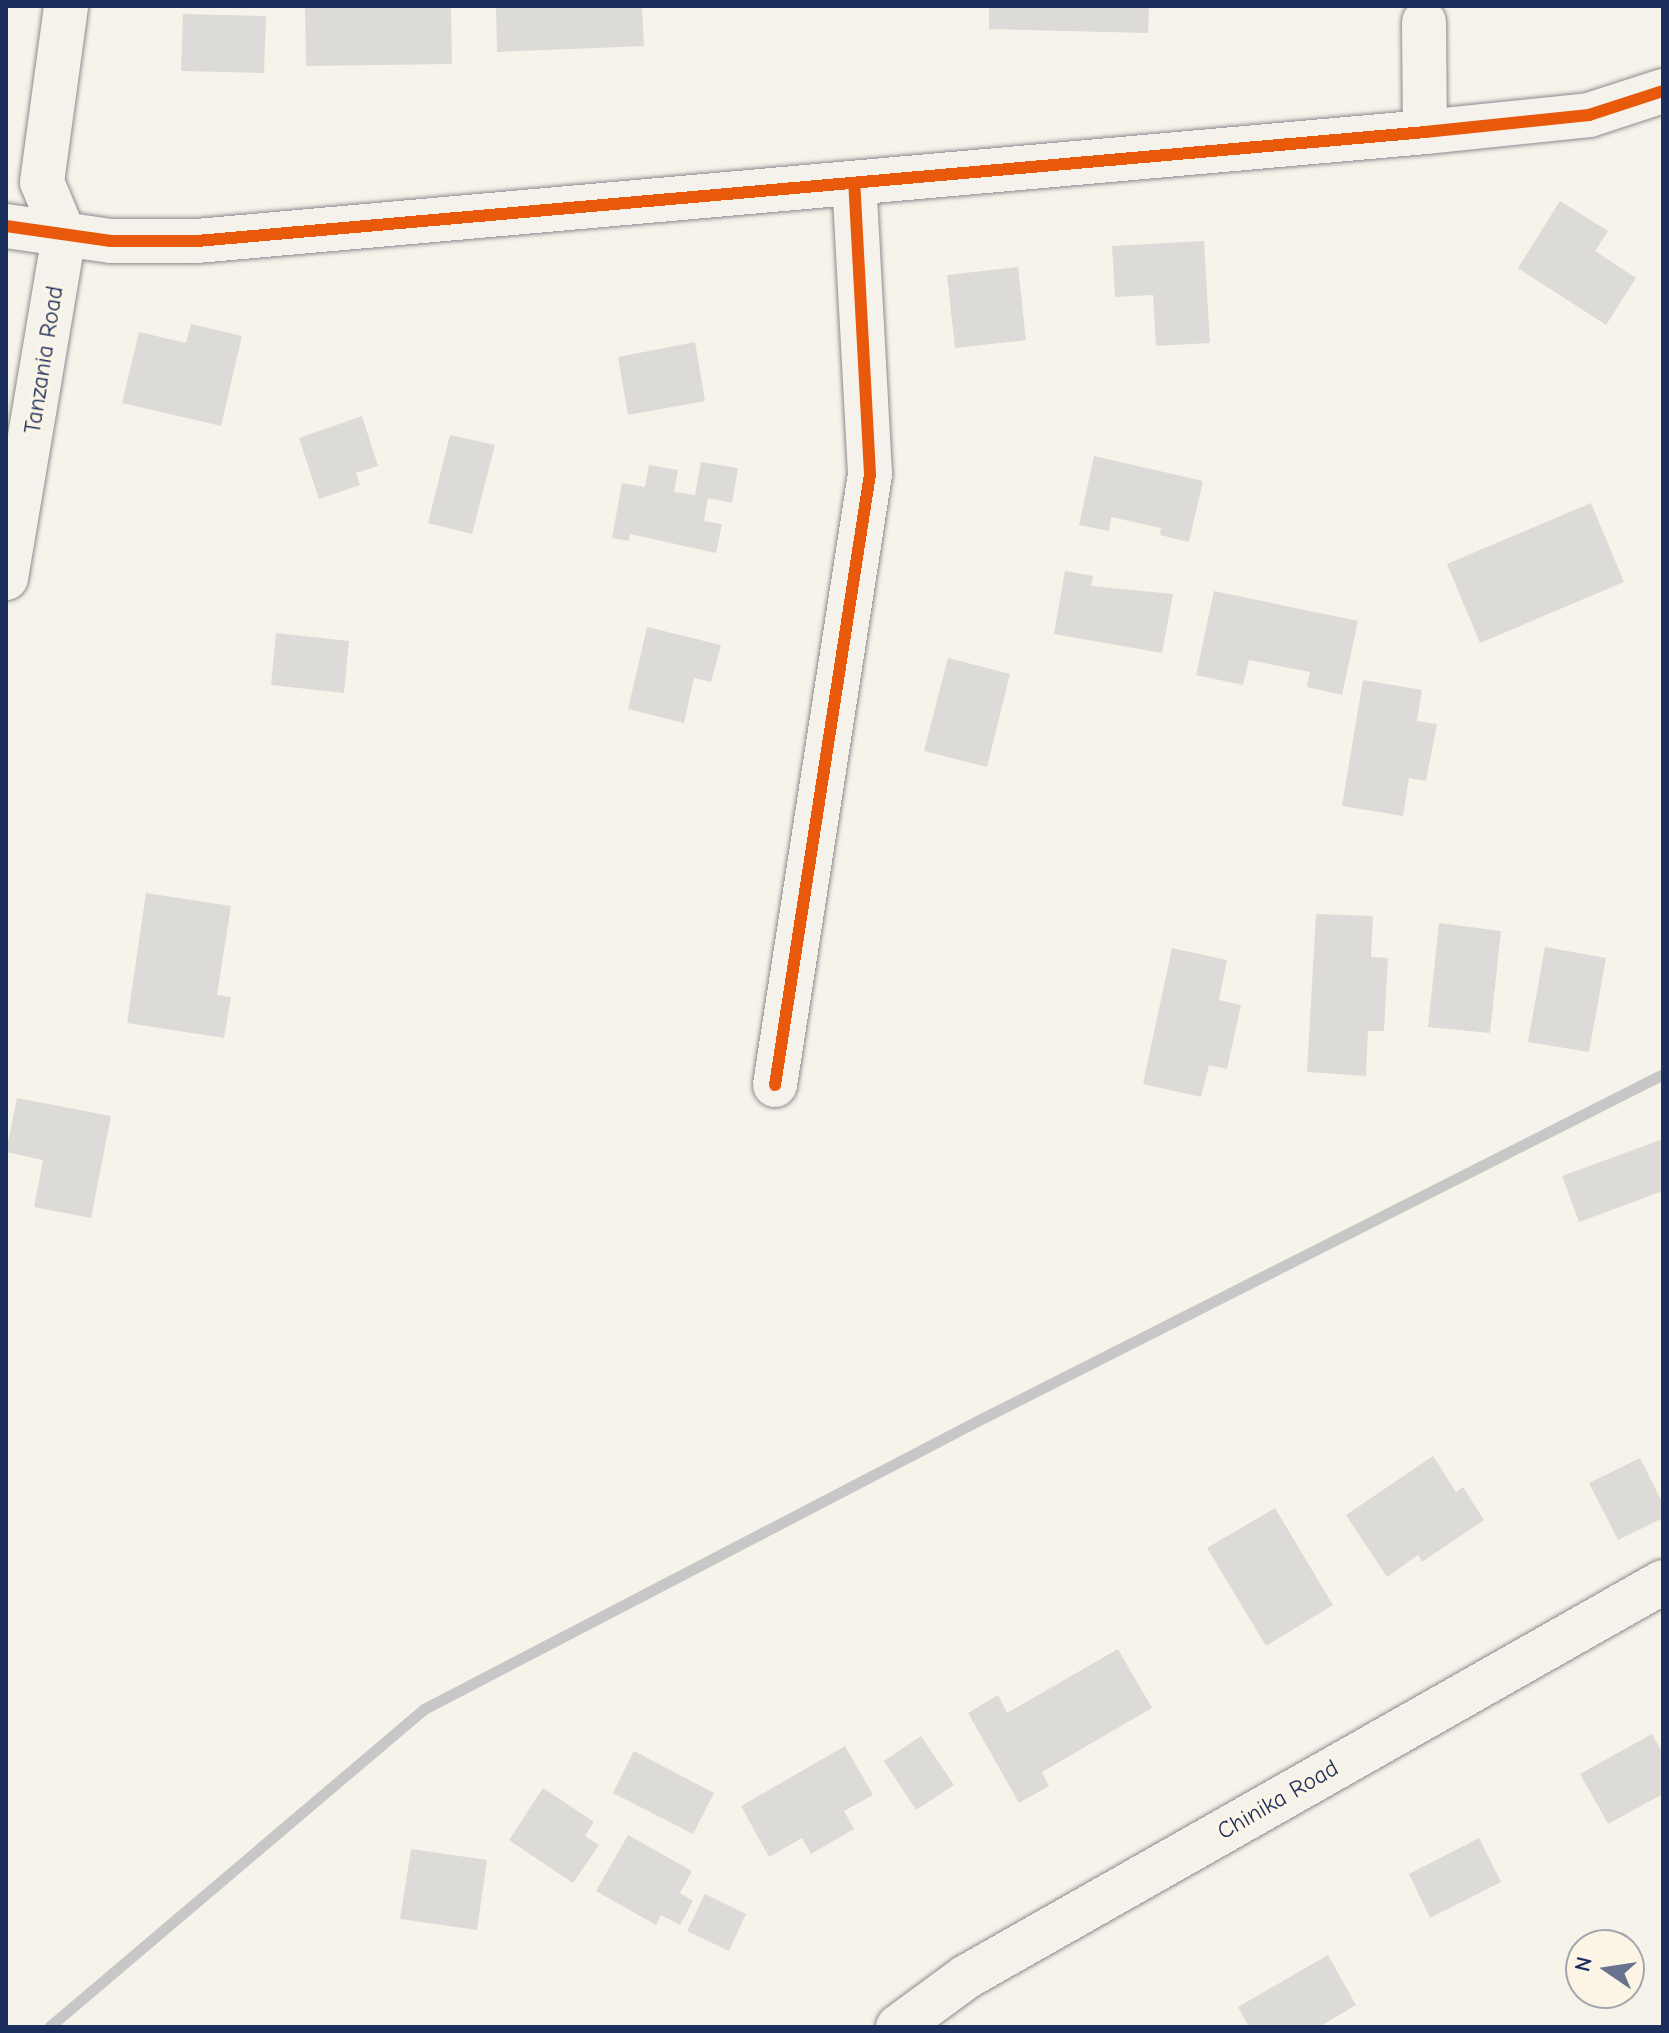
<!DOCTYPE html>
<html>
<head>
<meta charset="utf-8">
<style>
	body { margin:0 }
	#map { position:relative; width:1669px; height:2033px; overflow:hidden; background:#f7f3ea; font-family:"Comic Neue",sans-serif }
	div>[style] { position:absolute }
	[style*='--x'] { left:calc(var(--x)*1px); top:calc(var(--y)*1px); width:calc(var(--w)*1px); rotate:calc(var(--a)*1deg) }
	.stream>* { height:11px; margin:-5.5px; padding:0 5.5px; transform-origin:5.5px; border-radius:5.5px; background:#c7c7c7 }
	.building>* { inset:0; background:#dddbd7 }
	.roads { filter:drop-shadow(0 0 2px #8a8c91) drop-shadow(0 0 2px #8a8c91) }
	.minor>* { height:44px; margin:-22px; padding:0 22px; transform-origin:22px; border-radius:22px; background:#f5f2ec }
	.major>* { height:44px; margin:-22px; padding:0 22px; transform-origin:22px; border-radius:22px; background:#f5f2ec }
	.cycleway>* { height:12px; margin:-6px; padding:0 6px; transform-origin:6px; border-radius:6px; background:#e8590c }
	span { translate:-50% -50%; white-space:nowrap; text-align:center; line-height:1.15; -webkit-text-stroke:6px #fcf5e5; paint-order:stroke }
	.street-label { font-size:24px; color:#1b2f5e }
	.frame { position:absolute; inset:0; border:8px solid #1b2f5e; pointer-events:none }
	.north { position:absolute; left:1565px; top:1929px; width:80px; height:80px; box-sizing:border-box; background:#fcf5e5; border:2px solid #a2a6af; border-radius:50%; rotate:283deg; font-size:22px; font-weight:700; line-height:32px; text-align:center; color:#1b2f5e }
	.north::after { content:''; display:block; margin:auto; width:28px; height:36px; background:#68748f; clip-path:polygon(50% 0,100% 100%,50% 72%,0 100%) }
</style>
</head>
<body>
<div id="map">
	<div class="stream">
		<i style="--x:49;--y:2027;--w:492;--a:-40.3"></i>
		<i style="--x:424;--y:1709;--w:632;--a:-27.5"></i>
		<i style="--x:985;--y:1417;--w:760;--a:-26.83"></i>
	</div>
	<div class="building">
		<i style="clip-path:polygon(451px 6px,452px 64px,306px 66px,305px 7px)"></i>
		<i style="clip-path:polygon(496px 6px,642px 6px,644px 46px,497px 52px)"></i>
		<i style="clip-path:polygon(989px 6px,1149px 6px,1148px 33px,989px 29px)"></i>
		<i style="clip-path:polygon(183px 14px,266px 16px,264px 73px,181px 71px)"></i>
		<i style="clip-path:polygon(1560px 201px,1608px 231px,1595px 251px,1636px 278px,1606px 325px,1518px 268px)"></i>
		<i style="clip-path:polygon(1204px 241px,1210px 343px,1156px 346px,1153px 295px,1115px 297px,1112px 246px)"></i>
		<i style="clip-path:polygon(1018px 267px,1026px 340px,955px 348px,947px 275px)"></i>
		<i style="clip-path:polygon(191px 324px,242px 336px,221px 426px,122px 403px,139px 332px,186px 343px)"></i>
		<i style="clip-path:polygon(695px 342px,705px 401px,628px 415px,618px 357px)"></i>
		<i style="clip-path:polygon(362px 416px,378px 466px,356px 473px,360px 485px,319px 499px,299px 438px)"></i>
		<i style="clip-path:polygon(450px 435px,495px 445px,472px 534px,428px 523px)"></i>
		<i style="clip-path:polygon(1094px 456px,1203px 481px,1189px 542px,1160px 535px,1161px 528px,1111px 517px,1109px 531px,1079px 525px)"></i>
		<i style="clip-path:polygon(701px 462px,738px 468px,732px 503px,708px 498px,704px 521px,722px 524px,716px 553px,630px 534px,629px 541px,612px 538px,622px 483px,645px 487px,649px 465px,678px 470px,674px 492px,695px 495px)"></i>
		<i style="clip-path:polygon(1591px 503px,1624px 582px,1480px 643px,1447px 564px)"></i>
		<i style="clip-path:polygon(1065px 571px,1093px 576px,1091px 586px,1173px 594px,1162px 653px,1054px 634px)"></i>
		<i style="clip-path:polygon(1214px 591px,1358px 621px,1342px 695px,1307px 687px,1310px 672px,1249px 660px,1243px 685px,1196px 675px)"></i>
		<i style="clip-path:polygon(647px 627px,721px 645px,711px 682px,694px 678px,684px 723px,628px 709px)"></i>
		<i style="clip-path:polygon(276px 633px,349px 641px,344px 693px,271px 685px)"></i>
		<i style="clip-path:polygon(948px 658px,1010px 674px,987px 767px,924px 751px)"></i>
		<i style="clip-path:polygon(1363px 680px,1422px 690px,1417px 721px,1437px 724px,1426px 781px,1409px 778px,1403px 816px,1342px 806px)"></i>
		<i style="clip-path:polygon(146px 893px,231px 906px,217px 995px,231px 997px,224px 1038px,127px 1023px)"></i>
		<i style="clip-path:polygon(1316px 914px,1373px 916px,1371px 957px,1388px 958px,1384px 1031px,1368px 1031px,1366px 1076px,1307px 1072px)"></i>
		<i style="clip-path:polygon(1439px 923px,1501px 931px,1490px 1033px,1428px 1027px)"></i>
		<i style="clip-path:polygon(1545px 947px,1606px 958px,1589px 1052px,1528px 1042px)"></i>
		<i style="clip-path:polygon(1172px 948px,1227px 960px,1219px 1000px,1241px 1005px,1227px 1069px,1209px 1065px,1201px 1097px,1143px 1084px)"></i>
		<i style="clip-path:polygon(17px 1098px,111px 1116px,91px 1218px,34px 1207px,43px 1160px,6px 1152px)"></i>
		<i style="clip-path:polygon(1663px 1139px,1663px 1191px,1579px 1222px,1562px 1176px)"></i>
		<i style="clip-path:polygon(1433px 1456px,1456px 1492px,1463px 1487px,1484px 1520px,1422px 1562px,1418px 1555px,1387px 1577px,1346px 1515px)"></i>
		<i style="clip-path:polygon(1640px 1458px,1663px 1504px,1663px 1518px,1618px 1540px,1589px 1483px)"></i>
		<i style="clip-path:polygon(1275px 1508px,1333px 1605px,1266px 1646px,1207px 1548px)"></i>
		<i style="clip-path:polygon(1118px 1649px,1152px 1708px,1042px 1772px,1049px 1786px,1019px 1803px,968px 1713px,998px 1695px,1007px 1713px)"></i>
		<i style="clip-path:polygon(1652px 1734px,1663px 1754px,1663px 1794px,1608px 1824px,1580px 1774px)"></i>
		<i style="clip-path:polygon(921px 1736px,954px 1785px,916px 1810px,884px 1761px)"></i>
		<i style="clip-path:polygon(845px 1746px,873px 1795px,844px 1811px,854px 1829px,811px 1854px,802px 1838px,769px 1857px,741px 1806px)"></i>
		<i style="clip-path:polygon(634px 1751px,714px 1793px,693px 1834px,613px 1793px)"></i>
		<i style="clip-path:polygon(543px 1788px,594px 1822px,585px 1836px,599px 1845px,573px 1883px,509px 1840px)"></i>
		<i style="clip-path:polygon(628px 1835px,692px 1871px,680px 1893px,693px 1901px,680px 1925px,661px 1915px,656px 1925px,596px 1891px)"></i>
		<i style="clip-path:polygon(1479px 1838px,1501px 1882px,1430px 1918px,1409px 1874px)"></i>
		<i style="clip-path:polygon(411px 1849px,487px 1860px,477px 1930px,400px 1919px)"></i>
		<i style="clip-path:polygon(705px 1894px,746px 1914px,729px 1951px,687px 1931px)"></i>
		<i style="clip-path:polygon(1328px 1955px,1356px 2005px,1319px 2027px,1249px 2027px,1238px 2007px)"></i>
	</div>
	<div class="roads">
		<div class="minor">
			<i style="--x:1424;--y:22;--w:110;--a:89.5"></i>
			<i style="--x:6;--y:226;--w:106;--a:8.1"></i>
			<i style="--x:111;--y:241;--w:86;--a:0"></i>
			<i style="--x:197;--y:241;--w:1233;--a:-5.07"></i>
			<i style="--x:1425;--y:132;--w:165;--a:-5.9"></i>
			<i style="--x:1589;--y:115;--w:78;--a:-18"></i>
			<i style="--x:6;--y:578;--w:348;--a:-80.4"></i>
			<i style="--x:64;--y:235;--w:57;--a:-112.5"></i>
			<i style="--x:42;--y:182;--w:178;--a:-82.2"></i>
			<i style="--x:775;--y:1085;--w:618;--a:-81.16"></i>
			<i style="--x:870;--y:474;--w:291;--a:-93.1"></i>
		</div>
		<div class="major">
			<i style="--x:898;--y:2027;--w:84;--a:-36.3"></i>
			<i style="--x:966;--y:1977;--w:801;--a:-29.54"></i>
		</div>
	</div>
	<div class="cycleway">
		<i style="--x:6;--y:226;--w:106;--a:8.1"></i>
		<i style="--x:111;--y:241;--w:86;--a:0"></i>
		<i style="--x:197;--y:241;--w:1233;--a:-5.07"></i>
		<i style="--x:1425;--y:132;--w:165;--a:-5.9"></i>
		<i style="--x:1589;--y:115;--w:78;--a:-18"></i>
		<i style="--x:775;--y:1085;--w:618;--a:-81.16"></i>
		<i style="--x:870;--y:474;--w:291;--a:-93.1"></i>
	</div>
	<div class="street-label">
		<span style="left:44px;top:360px;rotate:-81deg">Tanzania Road</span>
		<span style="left:1278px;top:1800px;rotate:-30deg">Chinika Road</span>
	</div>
	<div class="frame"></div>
	<div class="north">N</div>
</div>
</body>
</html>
